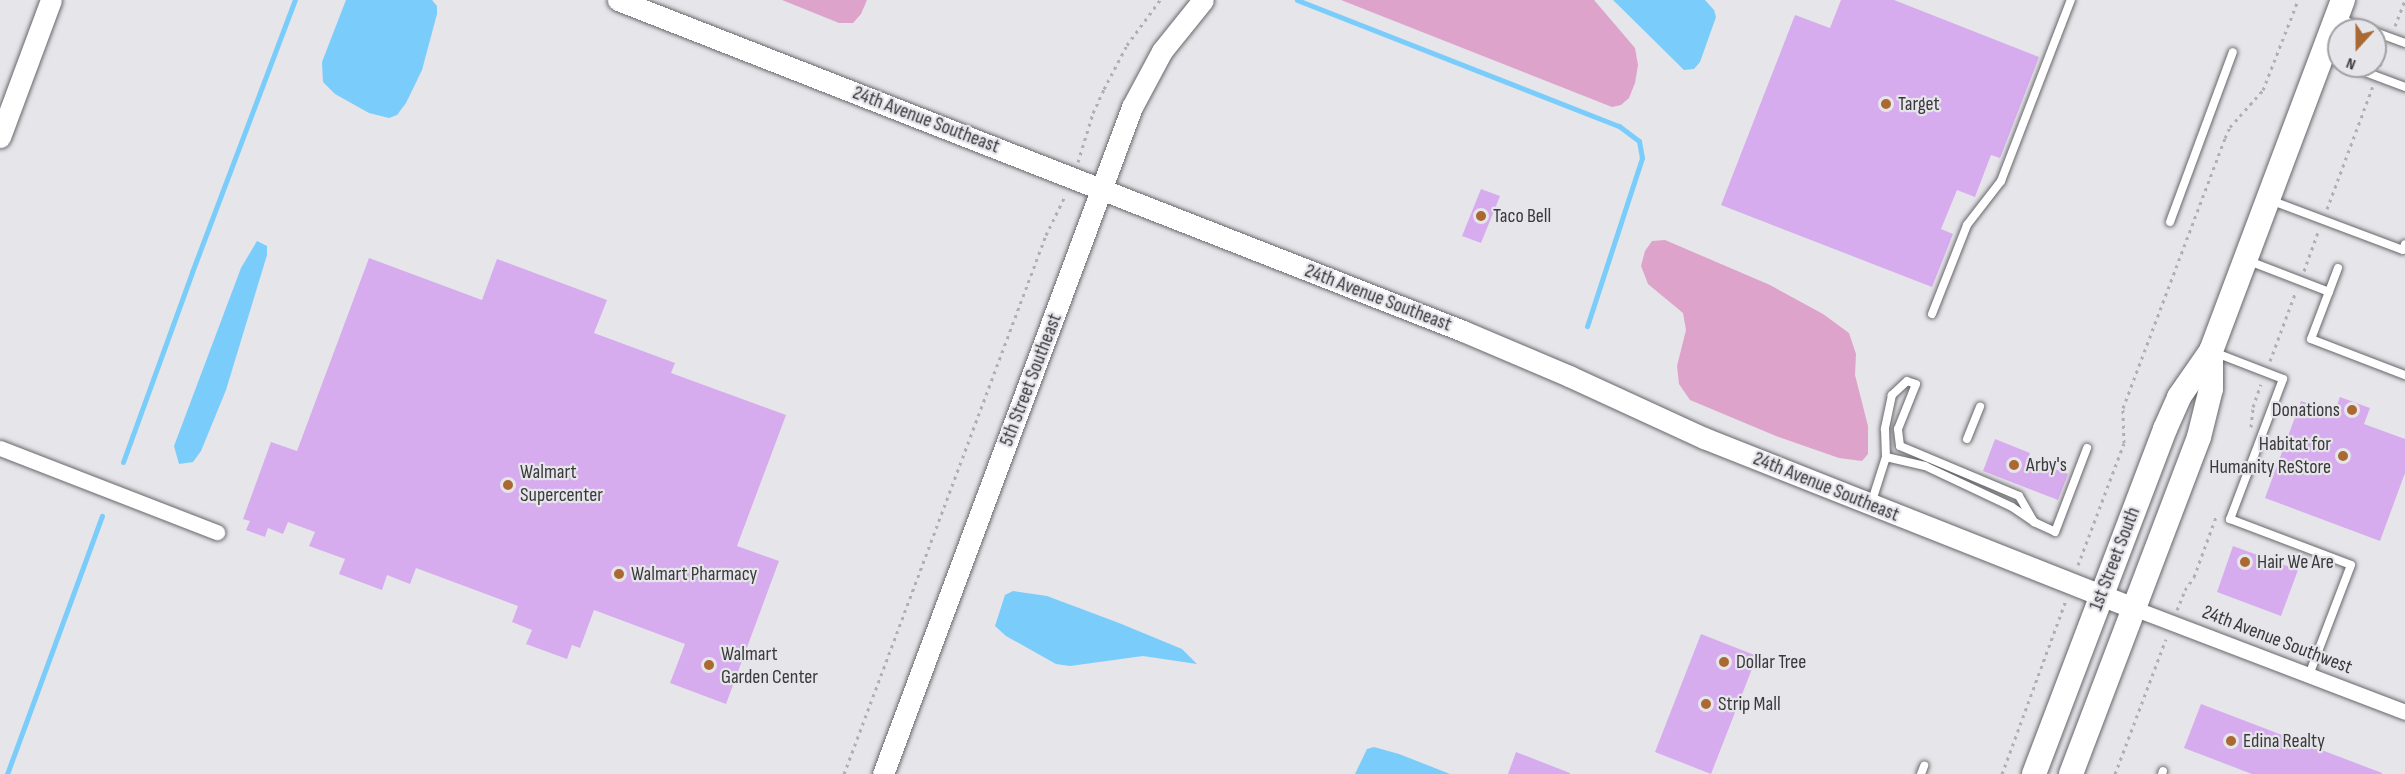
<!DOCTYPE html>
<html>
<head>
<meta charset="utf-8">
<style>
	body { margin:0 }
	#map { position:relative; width:2405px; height:774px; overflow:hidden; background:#e5e5ea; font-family:"Sofia Sans Condensed",sans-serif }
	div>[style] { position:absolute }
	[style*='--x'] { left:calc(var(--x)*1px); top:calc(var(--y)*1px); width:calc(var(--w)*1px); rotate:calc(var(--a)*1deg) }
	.green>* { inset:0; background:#dea3ca }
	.water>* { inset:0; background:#7acdfb }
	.stream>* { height:5px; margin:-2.5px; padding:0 2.5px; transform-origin:2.5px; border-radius:2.5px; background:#7acdfb }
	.building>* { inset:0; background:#d7acef }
	.path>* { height:3px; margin-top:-1.5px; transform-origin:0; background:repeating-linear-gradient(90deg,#b0b0b4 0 3px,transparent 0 7.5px) }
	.roads { filter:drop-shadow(0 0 2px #67676b) drop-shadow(0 0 2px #67676b) }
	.lane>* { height:8px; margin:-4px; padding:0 4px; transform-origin:4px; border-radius:4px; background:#fff }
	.street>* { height:15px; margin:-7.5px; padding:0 7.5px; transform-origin:7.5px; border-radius:7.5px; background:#fff }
	.secondary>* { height:21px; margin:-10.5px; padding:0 10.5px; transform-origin:10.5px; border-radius:10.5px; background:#fff }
	.primary>* { height:24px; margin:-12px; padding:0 12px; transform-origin:12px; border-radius:12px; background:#fff }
	.dots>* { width:16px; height:16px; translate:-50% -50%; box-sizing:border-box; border:3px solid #e5e5ea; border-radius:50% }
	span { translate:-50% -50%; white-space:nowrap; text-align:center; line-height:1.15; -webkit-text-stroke:4.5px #e5e5ea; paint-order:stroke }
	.poi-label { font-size:20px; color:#3a3a3d }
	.left { translate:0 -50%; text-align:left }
	.right { translate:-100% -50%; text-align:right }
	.street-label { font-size:20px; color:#3a3a3d }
	.north { position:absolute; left:2327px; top:18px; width:60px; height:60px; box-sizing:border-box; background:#e5e5ea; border:2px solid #a1a1a5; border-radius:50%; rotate:201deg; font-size:16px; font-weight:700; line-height:24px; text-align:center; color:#3a3a3d }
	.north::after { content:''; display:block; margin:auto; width:21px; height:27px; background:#aa6933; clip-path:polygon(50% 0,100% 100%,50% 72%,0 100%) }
</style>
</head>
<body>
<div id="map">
	<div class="green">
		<i style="clip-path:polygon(782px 0,867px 0,861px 14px,853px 23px,839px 23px)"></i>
		<i style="clip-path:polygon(1341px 0,1594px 0,1635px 48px,1638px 65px,1635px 83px,1629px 98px,1621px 105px,1612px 107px)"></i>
		<i style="clip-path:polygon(1665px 240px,1770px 285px,1823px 314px,1849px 333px,1856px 354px,1855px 375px,1868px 426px,1868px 454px,1862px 461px,1839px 458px,1776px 436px,1690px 400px,1679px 384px,1677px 366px,1686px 330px,1683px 313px,1648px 284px,1641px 266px,1645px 251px,1652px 241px)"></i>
	</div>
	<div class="water">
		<i style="clip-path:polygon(346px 0,432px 0,437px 6px,437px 14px,422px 70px,406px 103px,397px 115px,389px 118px,369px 113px,335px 94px,323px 82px,322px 62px)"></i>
		<i style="clip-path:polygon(1613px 0,1705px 0,1714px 10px,1716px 17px,1700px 62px,1694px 69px,1684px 70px)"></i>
		<i style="clip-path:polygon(257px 241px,267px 246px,267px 255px,226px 390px,201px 451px,193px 462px,179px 464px,174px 446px,241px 268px)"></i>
		<i style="clip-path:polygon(1013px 591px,1047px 596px,1119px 623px,1182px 649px,1197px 664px,1143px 656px,1070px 666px,1056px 664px,1006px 636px,995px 626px,1005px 595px)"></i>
		<i style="clip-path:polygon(1374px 747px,1399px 754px,1450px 774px,1355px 774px,1367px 749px)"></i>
	</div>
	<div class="stream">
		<i style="--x:1297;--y:0;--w:346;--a:21.4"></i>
		<i style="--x:1619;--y:126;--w:25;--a:37"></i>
		<i style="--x:1639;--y:141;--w:17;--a:80"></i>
		<i style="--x:1642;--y:158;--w:177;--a:108.1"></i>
		<i style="--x:123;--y:462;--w:202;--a:-70"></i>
		<i style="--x:192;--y:272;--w:291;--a:-69.3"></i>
		<i style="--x:7;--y:774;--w:275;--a:-69.8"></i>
	</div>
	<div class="building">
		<i style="clip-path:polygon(1841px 0,1894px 0,2039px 57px,2000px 158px,1991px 155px,1975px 197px,1957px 190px,1941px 229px,1953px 234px,1932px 287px,1721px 205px,1795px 15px,1830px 28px)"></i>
		<i style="clip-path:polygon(1481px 189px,1500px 196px,1481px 243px,1462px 236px)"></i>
		<i style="clip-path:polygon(369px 258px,482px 300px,497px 259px,607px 300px,594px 333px,675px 363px,671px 373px,786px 415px,737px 546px,779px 561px,726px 704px,670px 683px,685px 644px,594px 610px,580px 648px,572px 645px,567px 659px,526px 644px,532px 630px,512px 622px,518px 606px,416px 568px,410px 584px,387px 575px,382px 590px,339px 574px,345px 559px,309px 546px,315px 532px,288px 522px,283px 534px,268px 528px,265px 537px,246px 530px,250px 521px,243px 519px,271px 442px,297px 451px)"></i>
		<i style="clip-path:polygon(2340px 397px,2370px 408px,2364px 424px,2405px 439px,2405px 473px,2380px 541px,2265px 498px,2301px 401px,2334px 413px)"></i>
		<i style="clip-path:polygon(1995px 439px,2030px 453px,2028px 459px,2068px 474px,2058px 500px,1983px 471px)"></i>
		<i style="clip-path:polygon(2233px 546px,2298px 570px,2281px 616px,2217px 592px)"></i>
		<i style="clip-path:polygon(1701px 634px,1757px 656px,1711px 774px,1655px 752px)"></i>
		<i style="clip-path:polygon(2201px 704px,2382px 773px,2382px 774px,2252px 774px,2184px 748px)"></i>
		<i style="clip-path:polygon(1516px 752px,1570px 773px,1570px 774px,1508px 774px)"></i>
	</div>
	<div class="path">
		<i style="--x:2395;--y:26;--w:28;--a:-69"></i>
		<i style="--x:2380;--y:66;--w:18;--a:-71"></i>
		<i style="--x:1078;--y:162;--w:51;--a:-73"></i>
		<i style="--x:1093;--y:113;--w:26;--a:-65"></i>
		<i style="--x:1104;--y:89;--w:50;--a:-62.4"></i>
		<i style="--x:1127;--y:45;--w:56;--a:-53.7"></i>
		<i style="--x:2327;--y:209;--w:131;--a:-69.5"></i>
		<i style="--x:2304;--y:271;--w:45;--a:-70.3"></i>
		<i style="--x:2270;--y:361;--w:75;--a:-69.6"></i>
		<i style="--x:2251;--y:427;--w:20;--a:-84"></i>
		<i style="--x:2253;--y:407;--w:24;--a:-71"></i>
		<i style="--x:2078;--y:565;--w:130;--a:-69.3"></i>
		<i style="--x:2124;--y:443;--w:35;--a:-92"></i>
		<i style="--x:2123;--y:408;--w:289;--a:-69.3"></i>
		<i style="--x:2225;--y:138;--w:12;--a:-66"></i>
		<i style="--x:2230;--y:127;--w:50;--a:-48.3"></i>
		<i style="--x:2263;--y:90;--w:97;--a:-68.7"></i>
		<i style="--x:2177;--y:610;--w:22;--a:-68"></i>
		<i style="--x:2185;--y:590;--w:16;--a:-55"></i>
		<i style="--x:2194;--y:577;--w:64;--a:-69.9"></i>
		<i style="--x:844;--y:774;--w:576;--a:-69.46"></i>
		<i style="--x:1046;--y:235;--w:43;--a:-64"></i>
		<i style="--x:2002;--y:774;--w:185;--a:-69.8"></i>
		<i style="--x:2115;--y:774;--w:144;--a:-69.3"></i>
	</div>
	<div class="roads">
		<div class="lane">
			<i style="--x:2338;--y:18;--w:34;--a:21"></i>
			<i style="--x:2375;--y:32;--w:32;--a:20"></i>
			<i style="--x:2323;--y:56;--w:17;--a:21"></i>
			<i style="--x:2349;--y:66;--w:60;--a:20.6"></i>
			<i style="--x:2270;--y:200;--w:142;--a:20.6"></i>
			<i style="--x:2403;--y:250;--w:6;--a:-72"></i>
			<i style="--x:2170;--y:222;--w:181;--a:-69.7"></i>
			<i style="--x:2249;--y:261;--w:86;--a:21.2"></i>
			<i style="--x:2338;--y:268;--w:76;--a:110.8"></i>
			<i style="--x:2311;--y:339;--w:101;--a:21"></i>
			<i style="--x:1932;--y:314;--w:96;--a:-68.5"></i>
			<i style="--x:1967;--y:225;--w:56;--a:-52.3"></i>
			<i style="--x:2001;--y:181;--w:194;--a:-68.9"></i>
			<i style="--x:2216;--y:353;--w:72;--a:21.2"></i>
			<i style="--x:2283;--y:379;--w:150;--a:110.7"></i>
			<i style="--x:2230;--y:519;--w:129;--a:20.8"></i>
			<i style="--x:2351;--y:565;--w:118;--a:110.9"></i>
			<i style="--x:1967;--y:439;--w:35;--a:-68"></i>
			<i style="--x:1871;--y:504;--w:49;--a:-72.3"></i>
			<i style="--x:2034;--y:522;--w:30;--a:-120"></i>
			<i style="--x:2019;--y:496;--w:129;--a:-157.2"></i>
			<i style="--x:1900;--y:446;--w:17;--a:-97"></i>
			<i style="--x:1898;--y:429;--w:48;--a:-68.2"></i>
			<i style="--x:1916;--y:384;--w:9;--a:-162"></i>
			<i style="--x:1907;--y:381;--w:21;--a:137"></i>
			<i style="--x:1892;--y:395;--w:35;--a:102"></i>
			<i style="--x:1885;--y:429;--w:28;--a:88"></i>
			<i style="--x:1886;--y:457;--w:40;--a:13"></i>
			<i style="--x:1925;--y:466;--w:96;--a:25.2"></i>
			<i style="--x:2012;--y:507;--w:27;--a:34"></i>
			<i style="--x:2034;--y:522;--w:23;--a:25"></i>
			<i style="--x:2055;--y:532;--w:90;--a:-69.1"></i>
			<i style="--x:1921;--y:774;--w:9;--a:-69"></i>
			<i style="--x:2162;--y:774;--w:3;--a:-72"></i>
		</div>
		<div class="street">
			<i style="--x:0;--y:448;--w:233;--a:21.2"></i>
			<i style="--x:2133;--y:608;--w:291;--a:20.9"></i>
		</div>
		<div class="secondary">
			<i style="--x:618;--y:0;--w:908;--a:21.39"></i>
			<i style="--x:1463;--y:331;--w:115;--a:23"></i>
			<i style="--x:1569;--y:376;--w:149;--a:24.7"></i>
			<i style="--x:1704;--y:438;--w:461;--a:21.6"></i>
			<i style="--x:0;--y:137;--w:146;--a:-69.6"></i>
			<i style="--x:883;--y:774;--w:712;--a:-69.53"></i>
			<i style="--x:1132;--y:107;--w:64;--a:-61.8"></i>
			<i style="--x:1162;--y:51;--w:65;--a:-51.2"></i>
		</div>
		<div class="primary">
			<i style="--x:2034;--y:774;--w:369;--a:-69.2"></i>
			<i style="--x:2165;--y:429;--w:35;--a:-66"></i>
			<i style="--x:2179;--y:397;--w:56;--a:-55.2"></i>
			<i style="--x:2211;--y:351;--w:375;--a:-69.4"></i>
			<i style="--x:2071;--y:774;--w:360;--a:-69.2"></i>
			<i style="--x:2199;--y:437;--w:49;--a:-76"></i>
			<i style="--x:2211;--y:389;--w:38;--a:-90"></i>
		</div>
	</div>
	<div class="dots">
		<i style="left:1886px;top:104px;background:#aa6933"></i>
		<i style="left:1481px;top:216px;background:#aa6933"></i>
		<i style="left:2352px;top:410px;background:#aa6933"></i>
		<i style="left:2343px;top:456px;background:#aa6933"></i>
		<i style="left:2014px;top:465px;background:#aa6933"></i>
		<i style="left:508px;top:485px;background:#aa6933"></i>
		<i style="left:2245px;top:562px;background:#aa6933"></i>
		<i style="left:619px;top:574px;background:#aa6933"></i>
		<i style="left:1724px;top:662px;background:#aa6933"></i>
		<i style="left:709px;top:665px;background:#aa6933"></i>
		<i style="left:1706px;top:704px;background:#aa6933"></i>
		<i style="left:2231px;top:741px;background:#aa6933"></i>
	</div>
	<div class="poi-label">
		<span class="left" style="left:1898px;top:104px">Target</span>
		<span class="left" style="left:1493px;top:216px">Taco Bell</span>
		<span class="right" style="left:2340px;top:410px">Donations</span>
		<span class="right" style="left:2331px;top:456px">Habitat for<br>Humanity ReStore</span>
		<span class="left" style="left:2026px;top:465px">Arby's</span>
		<span class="left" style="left:520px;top:484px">Walmart<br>Supercenter</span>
		<span class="left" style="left:2257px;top:562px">Hair We Are</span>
		<span class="left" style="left:631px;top:574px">Walmart Pharmacy</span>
		<span class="left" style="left:721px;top:666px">Walmart<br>Garden Center</span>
		<span class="left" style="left:1736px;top:662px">Dollar Tree</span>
		<span class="left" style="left:1718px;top:704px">Strip Mall</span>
		<span class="left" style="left:2243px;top:741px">Edina Realty</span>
	</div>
	<div class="street-label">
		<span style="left:926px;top:120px;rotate:21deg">24th Avenue Southeast</span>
		<span style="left:1378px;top:298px;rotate:21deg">24th Avenue Southeast</span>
		<span style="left:1031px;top:380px;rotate:-69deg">5th Street Southeast</span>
		<span style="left:1826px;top:487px;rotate:22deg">24th Avenue Southeast</span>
		<span style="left:2115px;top:559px;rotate:-69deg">1st Street South</span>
		<span style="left:2277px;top:640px;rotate:21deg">24th Avenue Southwest</span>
	</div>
	<div class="north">N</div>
</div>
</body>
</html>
